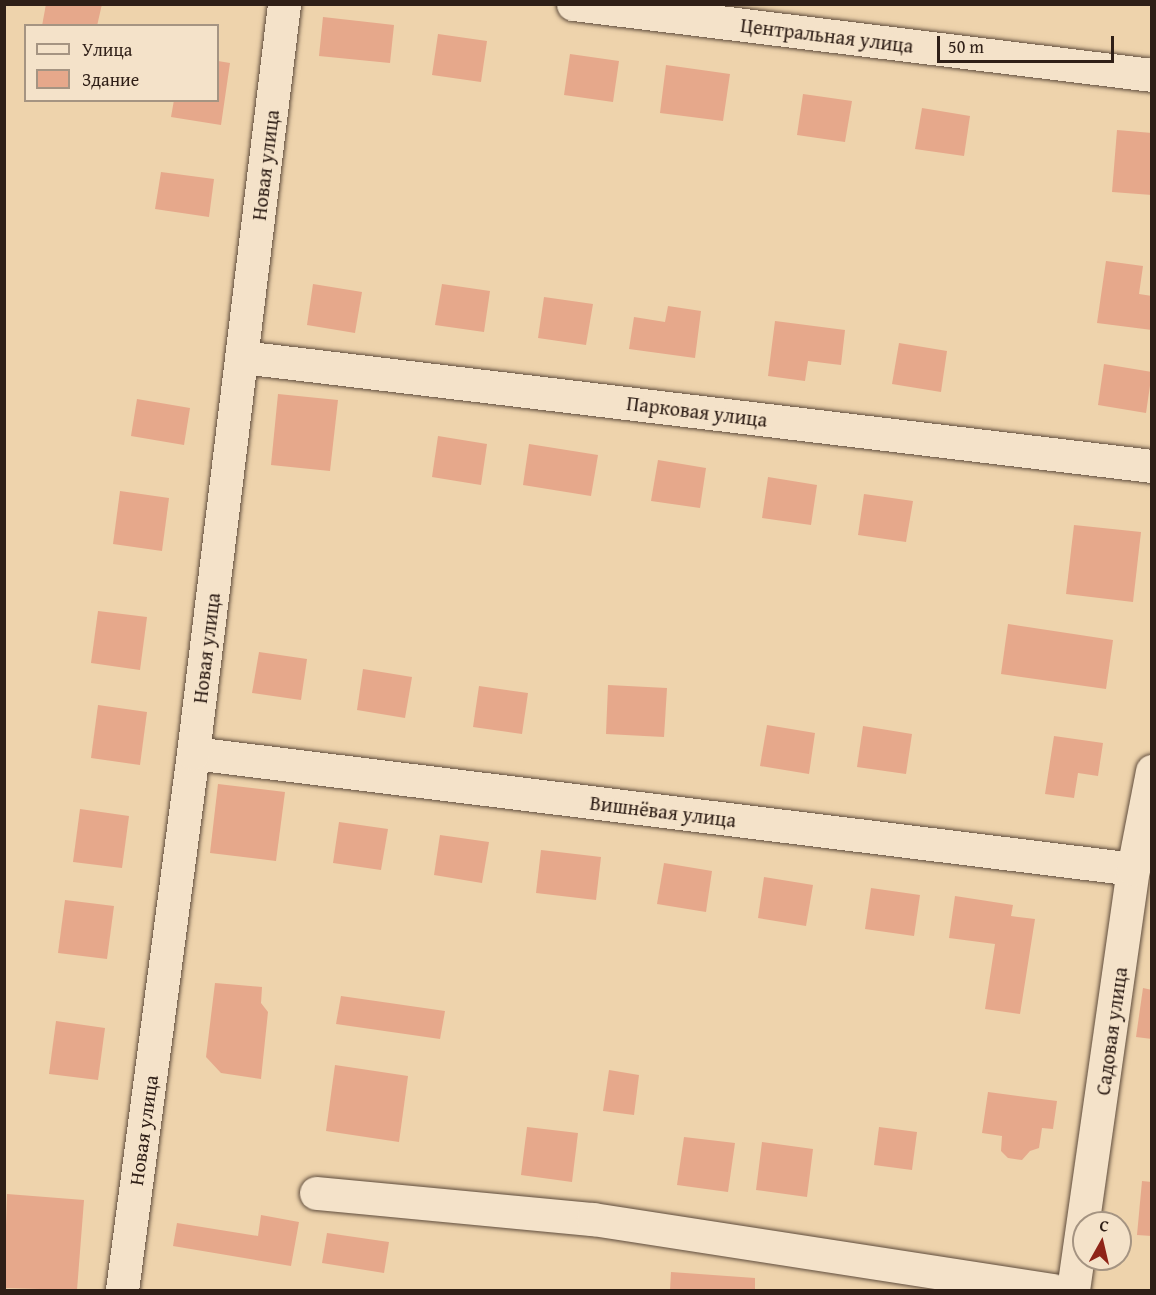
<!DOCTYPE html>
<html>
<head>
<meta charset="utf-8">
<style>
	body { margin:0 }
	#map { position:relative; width:1156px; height:1295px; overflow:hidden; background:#eed3ac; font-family:"Gentium Book Plus",serif }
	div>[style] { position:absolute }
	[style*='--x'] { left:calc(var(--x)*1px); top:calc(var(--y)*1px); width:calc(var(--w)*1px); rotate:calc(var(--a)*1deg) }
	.building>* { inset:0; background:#e6a88b }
	.roads { filter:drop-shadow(0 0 2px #5f4c3c) drop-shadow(0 0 2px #5f4c3c) }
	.minor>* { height:33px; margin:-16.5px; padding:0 16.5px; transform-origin:16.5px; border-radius:16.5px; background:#f4e2c9 }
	span { translate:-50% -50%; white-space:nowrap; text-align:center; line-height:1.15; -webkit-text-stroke:6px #f4e2c9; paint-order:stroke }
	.street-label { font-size:20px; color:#2f1f17 }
	.frame { position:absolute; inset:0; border:6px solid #2f1f17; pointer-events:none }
	.legend { position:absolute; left:24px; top:24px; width:195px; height:78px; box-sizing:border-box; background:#f4e2c9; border:2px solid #a59482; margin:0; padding:8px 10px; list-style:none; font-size:18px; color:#2f1f17 }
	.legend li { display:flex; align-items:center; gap:12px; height:30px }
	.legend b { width:30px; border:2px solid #a59482 }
	.north { position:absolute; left:1072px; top:1211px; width:60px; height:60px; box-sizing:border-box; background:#f4e2c9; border:2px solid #a59482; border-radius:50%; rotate:8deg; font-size:16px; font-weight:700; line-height:24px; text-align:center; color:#2f1f17 }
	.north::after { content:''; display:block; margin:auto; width:21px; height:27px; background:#8f2418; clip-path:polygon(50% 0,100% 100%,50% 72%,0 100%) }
	.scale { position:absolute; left:937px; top:36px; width:177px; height:27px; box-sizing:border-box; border:3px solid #2f1f17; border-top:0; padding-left:8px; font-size:18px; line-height:21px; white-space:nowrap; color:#2f1f17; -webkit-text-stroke:4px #f4e2c9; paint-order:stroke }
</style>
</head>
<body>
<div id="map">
	<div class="building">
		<i style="clip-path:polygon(46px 4px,102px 4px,97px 26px,42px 26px)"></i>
		<i style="clip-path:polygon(323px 17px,394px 25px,390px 63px,319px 56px)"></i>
		<i style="clip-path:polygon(438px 34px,487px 41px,481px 82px,432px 75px)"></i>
		<i style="clip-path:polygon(570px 54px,619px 61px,613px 102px,564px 95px)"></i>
		<i style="clip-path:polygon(218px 61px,230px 63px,221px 125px,171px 117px,174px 100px,218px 100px)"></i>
		<i style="clip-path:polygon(666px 65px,730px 74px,723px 121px,660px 113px)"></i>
		<i style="clip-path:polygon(803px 94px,852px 101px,845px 142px,797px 135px)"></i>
		<i style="clip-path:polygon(922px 108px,970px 116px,964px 156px,915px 149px)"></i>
		<i style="clip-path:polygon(1117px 130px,1152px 133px,1152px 195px,1112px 192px)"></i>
		<i style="clip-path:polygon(161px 172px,214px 179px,209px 217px,155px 209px)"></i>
		<i style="clip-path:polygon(1106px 261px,1143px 266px,1139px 294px,1152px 296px,1152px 330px,1097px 323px)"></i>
		<i style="clip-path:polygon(313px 284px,362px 292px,355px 333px,307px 325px)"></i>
		<i style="clip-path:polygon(442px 284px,490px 291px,484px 332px,435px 325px)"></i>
		<i style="clip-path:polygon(544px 297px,593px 304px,586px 345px,538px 338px)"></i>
		<i style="clip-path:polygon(668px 306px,701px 311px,695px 358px,629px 349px,634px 317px,665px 322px)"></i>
		<i style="clip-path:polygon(775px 321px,845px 330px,841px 365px,808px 361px,805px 381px,768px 376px)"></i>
		<i style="clip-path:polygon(899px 343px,947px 351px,941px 392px,892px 384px)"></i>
		<i style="clip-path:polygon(1104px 364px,1152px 372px,1146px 413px,1098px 405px)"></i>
		<i style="clip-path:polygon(278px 394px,338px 400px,330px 471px,271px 465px)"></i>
		<i style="clip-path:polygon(137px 399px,190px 408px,184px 445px,131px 436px)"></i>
		<i style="clip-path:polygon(438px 436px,487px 444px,481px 485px,432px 477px)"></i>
		<i style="clip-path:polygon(529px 444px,598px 455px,591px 496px,523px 485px)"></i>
		<i style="clip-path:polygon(658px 460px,706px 468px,700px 508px,651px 501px)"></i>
		<i style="clip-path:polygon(768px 477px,817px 485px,811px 525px,762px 518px)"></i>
		<i style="clip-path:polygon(120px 491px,169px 498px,162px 551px,113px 544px)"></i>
		<i style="clip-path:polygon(864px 494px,913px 501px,906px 542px,858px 535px)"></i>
		<i style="clip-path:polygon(1074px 525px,1141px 532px,1133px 602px,1066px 594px)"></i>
		<i style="clip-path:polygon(98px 611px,147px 617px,140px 670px,91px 663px)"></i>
		<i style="clip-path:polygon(1008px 624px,1113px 640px,1106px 689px,1001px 674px)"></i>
		<i style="clip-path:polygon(259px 652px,307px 659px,301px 700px,252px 693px)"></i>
		<i style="clip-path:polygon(363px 669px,412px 677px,405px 718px,357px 710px)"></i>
		<i style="clip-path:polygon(608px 685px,667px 688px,664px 737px,606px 734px)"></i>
		<i style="clip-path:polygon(479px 686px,528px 693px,522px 734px,473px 727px)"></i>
		<i style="clip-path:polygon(98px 705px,147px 712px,140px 765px,91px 758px)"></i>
		<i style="clip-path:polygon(767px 725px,815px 733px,809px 774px,760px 766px)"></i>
		<i style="clip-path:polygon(863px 726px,912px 734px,906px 774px,857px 767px)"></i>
		<i style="clip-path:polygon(1054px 736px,1103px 743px,1098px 776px,1078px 773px,1074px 798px,1045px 794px)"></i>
		<i style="clip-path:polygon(218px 784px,285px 792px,276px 861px,210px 853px)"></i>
		<i style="clip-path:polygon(80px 809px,129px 816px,122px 868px,73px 862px)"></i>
		<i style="clip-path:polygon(339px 822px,388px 829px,381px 870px,333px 863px)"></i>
		<i style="clip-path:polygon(440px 835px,489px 842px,482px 883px,434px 875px)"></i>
		<i style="clip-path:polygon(541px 850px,601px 857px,596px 900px,536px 893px)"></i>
		<i style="clip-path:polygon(664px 863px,712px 871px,706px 912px,657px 904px)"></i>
		<i style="clip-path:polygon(764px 877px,813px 885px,806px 926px,758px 918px)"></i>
		<i style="clip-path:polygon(871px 888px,920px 895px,914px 936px,865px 929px)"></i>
		<i style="clip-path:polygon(955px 896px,1013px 905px,1011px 916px,1035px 919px,1020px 1014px,985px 1009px,995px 944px,949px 938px)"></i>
		<i style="clip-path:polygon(65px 900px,114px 906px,107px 959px,58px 953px)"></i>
		<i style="clip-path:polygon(215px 983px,262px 987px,261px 1003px,268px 1012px,261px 1079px,221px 1073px,206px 1057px)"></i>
		<i style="clip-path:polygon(1143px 988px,1152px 990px,1152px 1039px,1136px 1037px)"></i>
		<i style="clip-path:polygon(341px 996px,445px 1011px,440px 1039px,336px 1024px)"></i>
		<i style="clip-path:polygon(56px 1021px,105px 1028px,98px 1080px,49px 1074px)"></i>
		<i style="clip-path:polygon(335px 1065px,408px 1076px,399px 1142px,326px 1131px)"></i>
		<i style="clip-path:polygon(609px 1070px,639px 1075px,634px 1115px,603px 1111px)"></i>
		<i style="clip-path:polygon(988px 1092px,1057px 1101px,1053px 1129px,1042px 1128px,1039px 1148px,1030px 1151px,1022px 1160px,1008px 1158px,1001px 1151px,1002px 1136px,982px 1133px)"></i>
		<i style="clip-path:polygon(527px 1127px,578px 1133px,572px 1182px,521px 1175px)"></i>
		<i style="clip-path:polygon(879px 1127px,917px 1132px,912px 1170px,874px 1165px)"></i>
		<i style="clip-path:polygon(684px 1137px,735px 1143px,728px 1192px,677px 1185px)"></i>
		<i style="clip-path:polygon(762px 1142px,813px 1149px,807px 1197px,756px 1190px)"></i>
		<i style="clip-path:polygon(1142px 1181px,1152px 1182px,1152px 1236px,1137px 1235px)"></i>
		<i style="clip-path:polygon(7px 1194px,84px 1200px,77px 1290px,4px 1288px)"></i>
		<i style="clip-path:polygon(261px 1215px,299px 1222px,291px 1266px,173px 1246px,177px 1223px,258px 1236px)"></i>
		<i style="clip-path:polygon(327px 1233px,389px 1242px,384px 1273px,322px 1263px)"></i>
		<i style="clip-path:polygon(671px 1272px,755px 1278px,755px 1290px,670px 1290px)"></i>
	</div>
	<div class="roads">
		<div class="minor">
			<i style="--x:573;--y:4;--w:583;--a:6.99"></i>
			<i style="--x:242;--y:357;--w:917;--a:6.83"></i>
			<i style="--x:193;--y:753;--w:947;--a:7.03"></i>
			<i style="--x:316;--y:1193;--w:278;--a:5.4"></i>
			<i style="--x:593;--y:1219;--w:465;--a:8.8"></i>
			<i style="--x:122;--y:1290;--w:542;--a:-82.47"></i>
			<i style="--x:193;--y:753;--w:755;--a:-83.07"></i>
			<i style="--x:1073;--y:1290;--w:425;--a:-81.9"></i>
			<i style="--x:1133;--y:869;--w:100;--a:-79"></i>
		</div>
	</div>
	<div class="street-label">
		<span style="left:827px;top:35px;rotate:7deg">Центральная улица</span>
		<span style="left:265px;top:165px;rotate:-83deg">Новая улица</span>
		<span style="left:697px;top:411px;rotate:7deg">Парковая улица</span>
		<span style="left:206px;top:648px;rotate:-83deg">Новая улица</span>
		<span style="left:663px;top:811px;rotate:7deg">Вишнёвая улица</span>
		<span style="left:1111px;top:1031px;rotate:-82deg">Садовая улица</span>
		<span style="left:143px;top:1130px;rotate:-82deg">Новая улица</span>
	</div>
	<div class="frame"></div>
	<ul class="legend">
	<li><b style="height:8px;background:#f4e2c9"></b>Улица</li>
	<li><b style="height:16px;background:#e6a88b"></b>Здание</li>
	</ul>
	<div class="north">С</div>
	<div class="scale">50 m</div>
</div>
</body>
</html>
